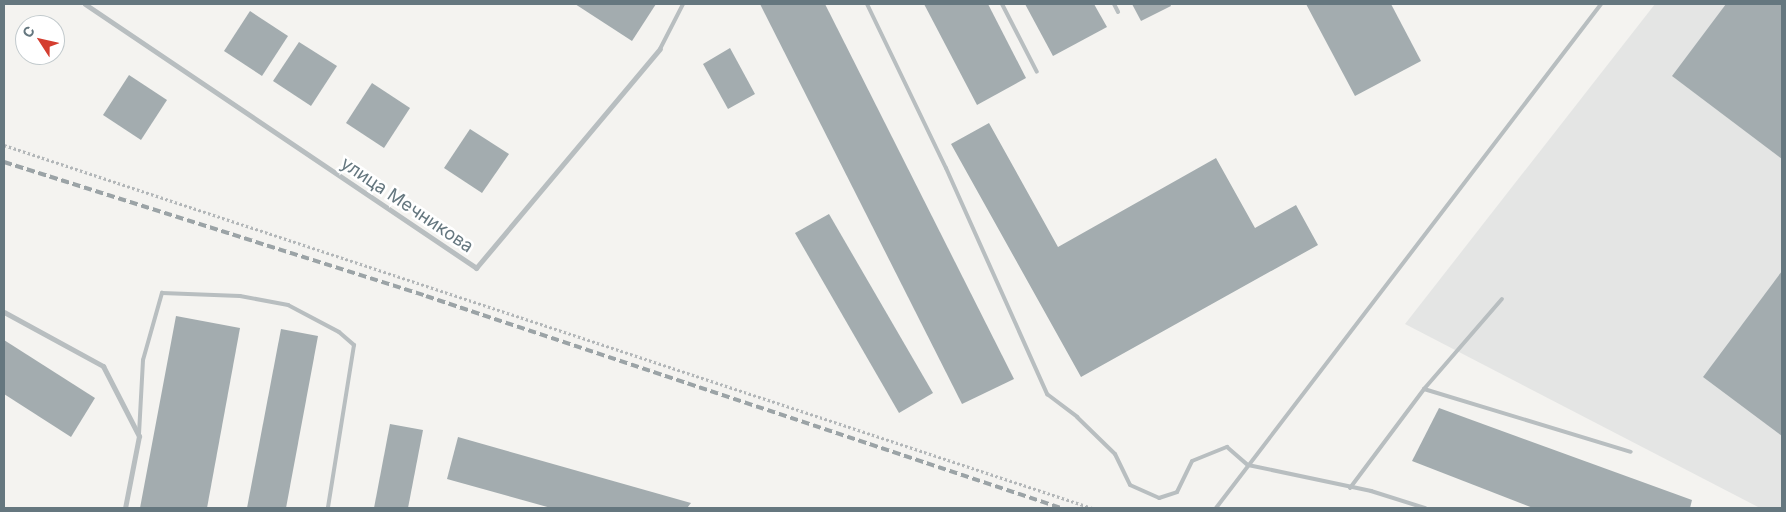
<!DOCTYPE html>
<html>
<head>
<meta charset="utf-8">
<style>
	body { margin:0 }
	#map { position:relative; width:1786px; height:512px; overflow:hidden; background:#f4f3f0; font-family:Inter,sans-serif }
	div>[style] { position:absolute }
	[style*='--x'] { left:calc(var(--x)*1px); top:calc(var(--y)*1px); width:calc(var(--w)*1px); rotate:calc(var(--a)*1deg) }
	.built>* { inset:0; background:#e4e5e4 }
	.building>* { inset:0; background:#a3acaf }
	.path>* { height:3px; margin-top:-1.5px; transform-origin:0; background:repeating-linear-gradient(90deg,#b3b7b9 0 2.5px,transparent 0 5px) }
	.lane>* { height:4px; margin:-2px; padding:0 2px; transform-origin:2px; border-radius:2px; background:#b8bec0 }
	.street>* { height:5px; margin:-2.5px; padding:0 2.5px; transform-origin:2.5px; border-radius:2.5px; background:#b8bec0 }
	.rail>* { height:4px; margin-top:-2px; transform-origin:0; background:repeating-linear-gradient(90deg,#9ba3a6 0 8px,transparent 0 12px) }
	span { translate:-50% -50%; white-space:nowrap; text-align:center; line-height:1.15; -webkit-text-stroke:5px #fff; paint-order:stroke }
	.street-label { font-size:18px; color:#65777f }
	.frame { position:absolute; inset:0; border:5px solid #65777f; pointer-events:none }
	.north { position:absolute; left:15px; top:15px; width:50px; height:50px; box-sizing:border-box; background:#fff; border:1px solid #c1c9cc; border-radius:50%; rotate:305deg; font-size:14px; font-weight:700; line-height:20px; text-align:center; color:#65777f }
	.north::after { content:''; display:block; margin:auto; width:18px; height:22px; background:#d43e30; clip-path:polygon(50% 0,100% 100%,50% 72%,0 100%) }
</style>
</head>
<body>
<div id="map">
	<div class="built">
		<i style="clip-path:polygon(1655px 4px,1782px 4px,1782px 508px,1760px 508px,1405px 324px)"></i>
	</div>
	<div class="building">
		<i style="clip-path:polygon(575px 4px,656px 4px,632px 41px)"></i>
		<i style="clip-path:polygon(760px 4px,825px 4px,1014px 379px,962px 404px)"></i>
		<i style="clip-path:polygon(924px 4px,988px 4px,1026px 78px,977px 105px)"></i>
		<i style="clip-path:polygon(1025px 4px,1094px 4px,1107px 27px,1053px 56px)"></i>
		<i style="clip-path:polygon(1132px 4px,1170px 4px,1171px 6px,1141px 21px)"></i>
		<i style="clip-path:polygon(1306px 4px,1391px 4px,1421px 61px,1355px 96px)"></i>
		<i style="clip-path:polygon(1726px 4px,1782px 4px,1782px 159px,1672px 76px)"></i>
		<i style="clip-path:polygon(250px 11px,288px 36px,262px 76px,224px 51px)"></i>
		<i style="clip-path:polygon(299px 42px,337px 66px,311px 106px,273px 81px)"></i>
		<i style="clip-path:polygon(730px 48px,755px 94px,728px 109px,703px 64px)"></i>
		<i style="clip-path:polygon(129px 75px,167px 100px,141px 140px,103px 115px)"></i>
		<i style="clip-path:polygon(372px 83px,410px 108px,384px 148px,346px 123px)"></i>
		<i style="clip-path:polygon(989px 123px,1058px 247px,1216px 158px,1255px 228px,1296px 205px,1318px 245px,1081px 377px,951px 144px)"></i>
		<i style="clip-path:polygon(470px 129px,509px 154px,482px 193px,444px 168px)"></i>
		<i style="clip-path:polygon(829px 214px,933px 393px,899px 413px,795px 233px)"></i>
		<i style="clip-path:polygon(1782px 271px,1782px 436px,1703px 377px)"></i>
		<i style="clip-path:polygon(176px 316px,240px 328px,207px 508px,140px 508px)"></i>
		<i style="clip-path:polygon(281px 329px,318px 336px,286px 508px,247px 508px)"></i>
		<i style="clip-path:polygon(4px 340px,95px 398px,71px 437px,4px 394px)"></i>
		<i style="clip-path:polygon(1439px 408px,1692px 500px,1690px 508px,1533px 508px,1412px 461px)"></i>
		<i style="clip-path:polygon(390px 424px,423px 430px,408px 508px,374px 508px)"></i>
		<i style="clip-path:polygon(458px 437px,691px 503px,687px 508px,551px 508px,447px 479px)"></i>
	</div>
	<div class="path">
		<i style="--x:4;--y:145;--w:1147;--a:18.45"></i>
	</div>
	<div class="lane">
		<i style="--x:867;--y:4;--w:182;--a:64.3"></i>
		<i style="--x:946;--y:168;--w:248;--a:65.9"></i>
		<i style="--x:1047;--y:394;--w:38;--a:37"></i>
		<i style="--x:1077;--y:417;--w:53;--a:44.2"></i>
		<i style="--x:1115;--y:454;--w:34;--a:64"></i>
		<i style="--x:1130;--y:485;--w:32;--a:24"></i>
		<i style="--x:1159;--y:498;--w:19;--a:-18"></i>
		<i style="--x:1177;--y:492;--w:34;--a:-64"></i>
		<i style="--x:1192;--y:461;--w:38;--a:-22"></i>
		<i style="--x:1227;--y:447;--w:28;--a:41"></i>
		<i style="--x:1248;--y:465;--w:126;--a:11.9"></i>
		<i style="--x:1371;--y:491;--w:57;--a:17.5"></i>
		<i style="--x:1002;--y:4;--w:76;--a:62.8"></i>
		<i style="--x:1114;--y:4;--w:9;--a:63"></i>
		<i style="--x:660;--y:49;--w:51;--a:-62.9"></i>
		<i style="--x:1424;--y:389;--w:119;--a:-49.1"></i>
		<i style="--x:139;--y:434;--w:74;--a:-86.9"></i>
		<i style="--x:143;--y:360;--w:70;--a:-74.2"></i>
		<i style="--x:162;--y:293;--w:78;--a:2.2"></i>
		<i style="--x:240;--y:296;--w:49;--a:10.6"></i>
		<i style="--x:288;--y:305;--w:58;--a:27.9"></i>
		<i style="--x:339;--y:332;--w:20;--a:41"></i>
		<i style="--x:354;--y:345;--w:165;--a:99.1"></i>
		<i style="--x:1350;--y:488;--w:124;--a:-53.2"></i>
		<i style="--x:1424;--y:389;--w:216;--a:16.9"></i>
		<i style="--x:1216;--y:508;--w:634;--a:-52.62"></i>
	</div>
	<div class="street">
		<i style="--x:85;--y:4;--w:472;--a:34"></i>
		<i style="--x:476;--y:268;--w:286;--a:-50"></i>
		<i style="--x:4;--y:312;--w:113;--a:28.6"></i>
		<i style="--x:103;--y:366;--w:79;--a:62.8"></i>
		<i style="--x:139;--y:436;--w:73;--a:101"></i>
	</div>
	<div class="rail">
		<i style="--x:4;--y:162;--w:443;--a:17.6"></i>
		<i style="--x:426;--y:296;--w:669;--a:18.46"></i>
	</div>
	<div class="street-label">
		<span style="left:407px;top:205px;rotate:34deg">улица Мечникова</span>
	</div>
	<div class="frame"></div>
	<div class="north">С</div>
</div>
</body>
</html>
